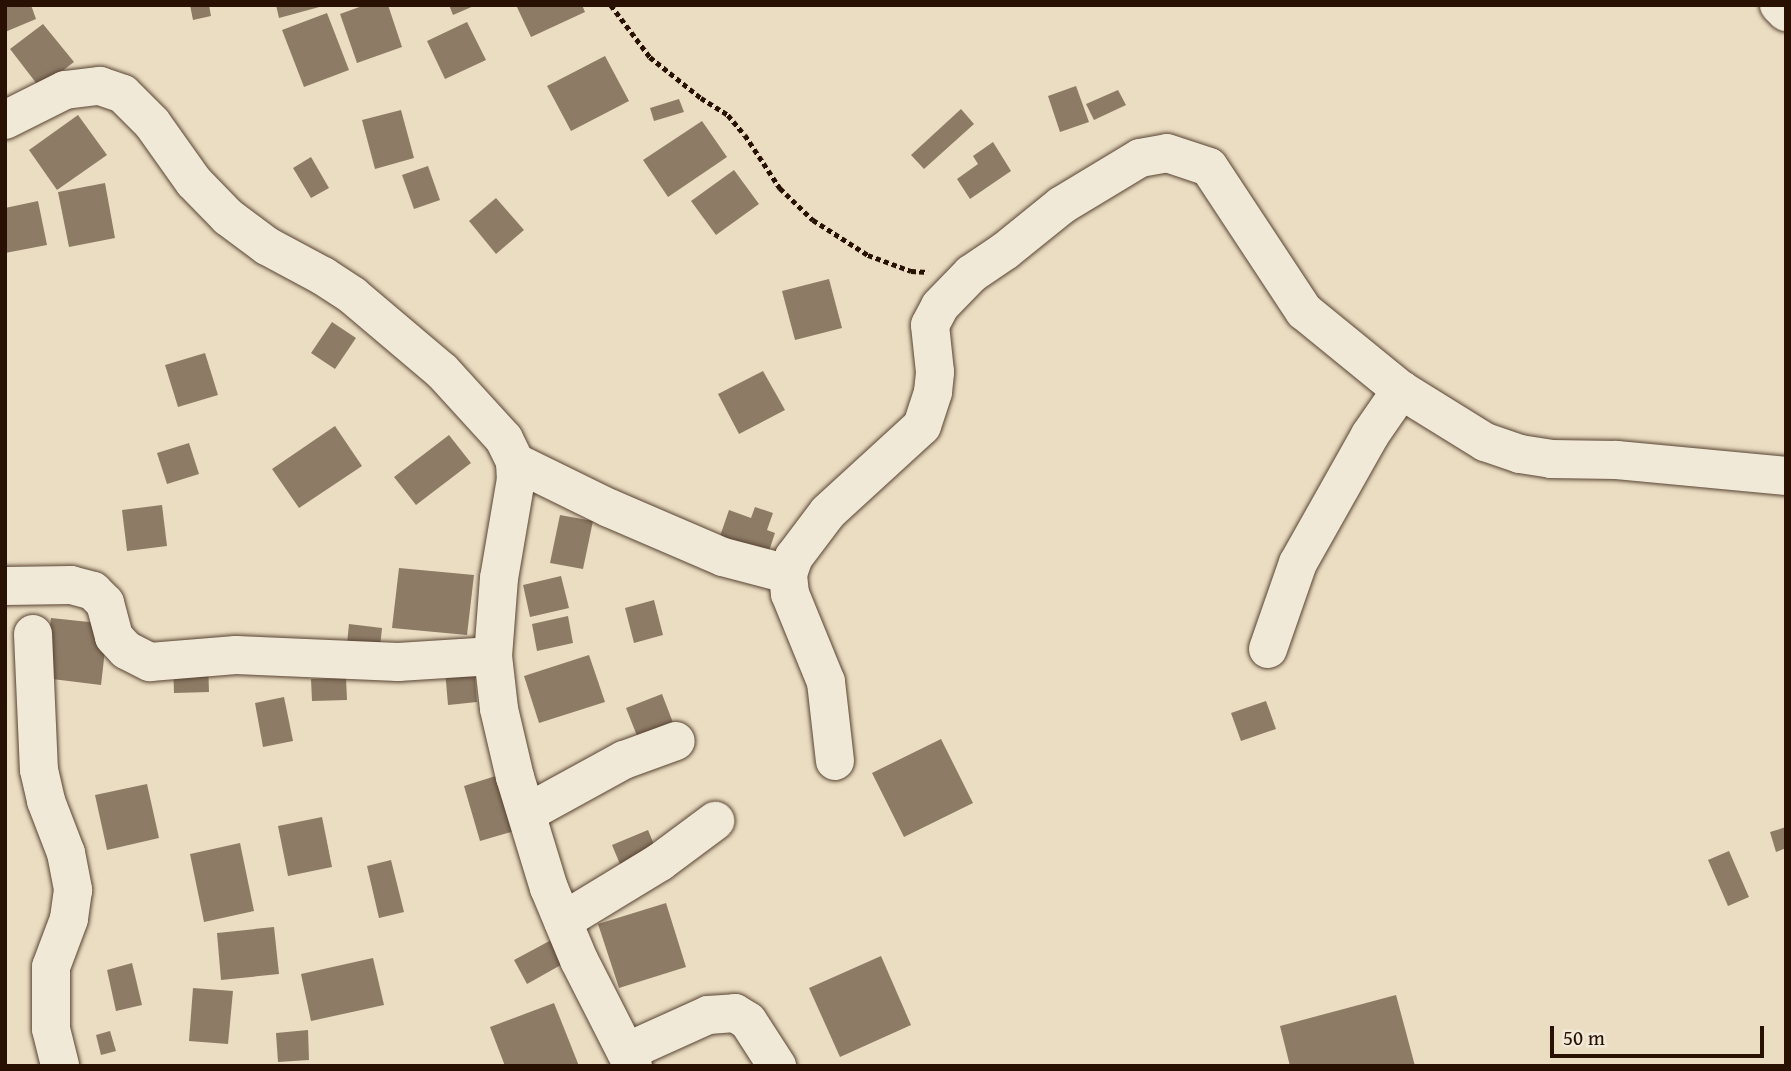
<!DOCTYPE html>
<html>
<head>
<meta charset="utf-8">
<style>
	body { margin:0 }
	#map { position:relative; width:1791px; height:1071px; overflow:hidden; background:#eaddc2; font-family:"Gentium Book Plus",serif }
	div>[style] { position:absolute }
	[style*='--x'] { left:calc(var(--x)*1px); top:calc(var(--y)*1px); width:calc(var(--w)*1px); rotate:calc(var(--a)*1deg) }
	.building>* { inset:0; background:#8d7b66 }
	.path>* { height:4.5px; margin-top:-2.25px; transform-origin:0; background:repeating-linear-gradient(90deg,#281002 0 5px,transparent 0 8.5px) }
	.roads { filter:drop-shadow(0 0 2px #584332) drop-shadow(0 0 2px #584332) }
	.minor>* { height:38px; margin:-19px; padding:0 19px; transform-origin:19px; border-radius:19px; background:#f1e9d7 }
	span { translate:-50% -50%; white-space:nowrap; text-align:center; line-height:1.15; -webkit-text-stroke:5px #f1e9d7; paint-order:stroke }
	.frame { position:absolute; inset:0; border:7px solid #281002; pointer-events:none }
	.scale { position:absolute; left:1550px; top:1026px; width:214px; height:32px; box-sizing:border-box; border:4px solid #281002; border-top:0; padding-left:9px; font-size:21px; line-height:24px; white-space:nowrap; color:#281002; -webkit-text-stroke:5px #f1e9d7; paint-order:stroke }
</style>
</head>
<body>
<div id="map">
	<div class="building">
		<i style="clip-path:polygon(5px 5px,31px 5px,36px 19px,5px 32px)"></i>
		<i style="clip-path:polygon(190px 5px,209px 5px,211px 16px,193px 20px)"></i>
		<i style="clip-path:polygon(276px 5px,323px 5px,323px 6px,279px 18px)"></i>
		<i style="clip-path:polygon(365px 5px,388px 5px,402px 47px,357px 63px,340px 14px)"></i>
		<i style="clip-path:polygon(449px 5px,476px 5px,453px 15px)"></i>
		<i style="clip-path:polygon(516px 5px,582px 5px,585px 12px,531px 37px)"></i>
		<i style="clip-path:polygon(327px 13px,349px 70px,304px 87px,282px 30px)"></i>
		<i style="clip-path:polygon(467px 22px,486px 60px,445px 79px,427px 41px)"></i>
		<i style="clip-path:polygon(43px 24px,74px 62px,40px 88px,10px 49px)"></i>
		<i style="clip-path:polygon(605px 56px,629px 101px,571px 131px,547px 86px)"></i>
		<i style="clip-path:polygon(1076px 86px,1089px 122px,1060px 132px,1048px 96px)"></i>
		<i style="clip-path:polygon(1118px 90px,1126px 105px,1094px 120px,1086px 104px)"></i>
		<i style="clip-path:polygon(679px 99px,684px 112px,654px 121px,650px 108px)"></i>
		<i style="clip-path:polygon(961px 109px,974px 124px,924px 169px,911px 155px)"></i>
		<i style="clip-path:polygon(401px 110px,414px 158px,375px 169px,362px 120px)"></i>
		<i style="clip-path:polygon(78px 115px,107px 155px,57px 190px,29px 150px)"></i>
		<i style="clip-path:polygon(702px 121px,727px 157px,668px 197px,643px 160px)"></i>
		<i style="clip-path:polygon(993px 142px,1011px 171px,970px 199px,957px 179px,978px 164px,973px 156px)"></i>
		<i style="clip-path:polygon(311px 157px,329px 188px,311px 198px,293px 168px)"></i>
		<i style="clip-path:polygon(428px 166px,440px 200px,414px 209px,402px 175px)"></i>
		<i style="clip-path:polygon(734px 170px,759px 204px,716px 235px,691px 201px)"></i>
		<i style="clip-path:polygon(105px 183px,115px 238px,69px 247px,58px 192px)"></i>
		<i style="clip-path:polygon(496px 198px,524px 230px,496px 254px,469px 221px)"></i>
		<i style="clip-path:polygon(38px 201px,47px 245px,5px 253px,5px 208px)"></i>
		<i style="clip-path:polygon(829px 279px,842px 328px,795px 340px,782px 291px)"></i>
		<i style="clip-path:polygon(332px 322px,356px 338px,335px 369px,311px 353px)"></i>
		<i style="clip-path:polygon(205px 353px,218px 395px,178px 407px,165px 365px)"></i>
		<i style="clip-path:polygon(763px 371px,785px 410px,739px 434px,718px 394px)"></i>
		<i style="clip-path:polygon(335px 426px,362px 466px,299px 508px,272px 469px)"></i>
		<i style="clip-path:polygon(449px 435px,471px 463px,416px 505px,394px 477px)"></i>
		<i style="clip-path:polygon(189px 443px,199px 474px,167px 484px,157px 453px)"></i>
		<i style="clip-path:polygon(162px 505px,167px 546px,127px 551px,122px 510px)"></i>
		<i style="clip-path:polygon(755px 507px,773px 513px,767px 530px,775px 533px,768px 554px,719px 539px,729px 510px,751px 518px)"></i>
		<i style="clip-path:polygon(560px 515px,593px 521px,583px 569px,550px 563px)"></i>
		<i style="clip-path:polygon(399px 568px,474px 575px,467px 635px,392px 628px)"></i>
		<i style="clip-path:polygon(561px 576px,569px 608px,530px 617px,523px 585px)"></i>
		<i style="clip-path:polygon(654px 600px,663px 635px,634px 643px,625px 608px)"></i>
		<i style="clip-path:polygon(568px 616px,573px 643px,537px 651px,532px 624px)"></i>
		<i style="clip-path:polygon(51px 618px,108px 624px,101px 685px,44px 678px)"></i>
		<i style="clip-path:polygon(349px 624px,382px 628px,379px 657px,346px 654px)"></i>
		<i style="clip-path:polygon(589px 655px,605px 702px,539px 723px,524px 676px)"></i>
		<i style="clip-path:polygon(208px 662px,209px 692px,174px 693px,173px 663px)"></i>
		<i style="clip-path:polygon(474px 668px,477px 702px,448px 705px,445px 670px)"></i>
		<i style="clip-path:polygon(346px 678px,347px 700px,312px 701px,311px 679px)"></i>
		<i style="clip-path:polygon(662px 694px,677px 733px,641px 746px,626px 708px)"></i>
		<i style="clip-path:polygon(284px 697px,293px 741px,263px 747px,255px 703px)"></i>
		<i style="clip-path:polygon(1266px 701px,1276px 729px,1241px 741px,1231px 713px)"></i>
		<i style="clip-path:polygon(941px 739px,973px 803px,904px 837px,872px 773px)"></i>
		<i style="clip-path:polygon(502px 774px,518px 830px,480px 841px,464px 786px)"></i>
		<i style="clip-path:polygon(147px 784px,159px 838px,107px 850px,95px 795px)"></i>
		<i style="clip-path:polygon(322px 817px,332px 867px,288px 876px,278px 826px)"></i>
		<i style="clip-path:polygon(1786px 827px,1786px 848px,1776px 852px,1770px 832px)"></i>
		<i style="clip-path:polygon(648px 830px,658px 854px,622px 869px,612px 845px)"></i>
		<i style="clip-path:polygon(240px 843px,254px 911px,204px 922px,190px 854px)"></i>
		<i style="clip-path:polygon(1729px 851px,1749px 897px,1728px 906px,1708px 860px)"></i>
		<i style="clip-path:polygon(391px 860px,404px 912px,379px 918px,367px 866px)"></i>
		<i style="clip-path:polygon(666px 903px,686px 967px,619px 988px,598px 924px)"></i>
		<i style="clip-path:polygon(274px 927px,279px 974px,221px 980px,217px 933px)"></i>
		<i style="clip-path:polygon(555px 938px,568px 961px,527px 984px,514px 960px)"></i>
		<i style="clip-path:polygon(881px 956px,911px 1025px,840px 1057px,809px 988px)"></i>
		<i style="clip-path:polygon(373px 958px,384px 1005px,311px 1021px,301px 974px)"></i>
		<i style="clip-path:polygon(132px 963px,142px 1005px,116px 1011px,107px 970px)"></i>
		<i style="clip-path:polygon(193px 988px,233px 991px,228px 1044px,189px 1041px)"></i>
		<i style="clip-path:polygon(1396px 995px,1415px 1066px,1290px 1066px,1280px 1026px)"></i>
		<i style="clip-path:polygon(554px 1003px,579px 1066px,505px 1066px,490px 1027px)"></i>
		<i style="clip-path:polygon(308px 1030px,309px 1060px,278px 1062px,276px 1033px)"></i>
		<i style="clip-path:polygon(110px 1031px,116px 1051px,101px 1055px,96px 1035px)"></i>
	</div>
	<div class="path">
		<i style="--x:611;--y:5;--w:65;--a:53.1"></i>
		<i style="--x:650;--y:57;--w:65;--a:38.8"></i>
		<i style="--x:701;--y:98;--w:32;--a:32"></i>
		<i style="--x:728;--y:115;--w:26;--a:50"></i>
		<i style="--x:745;--y:135;--w:64;--a:56.6"></i>
		<i style="--x:780;--y:188;--w:46;--a:44.1"></i>
		<i style="--x:813;--y:220;--w:65;--a:32.5"></i>
		<i style="--x:868;--y:255;--w:46;--a:20.4"></i>
		<i style="--x:911;--y:271;--w:17;--a:3"></i>
	</div>
	<div class="roads">
		<div class="minor">
			<i style="--x:1779;--y:5;--w:10;--a:45"></i>
			<i style="--x:5;--y:120;--w:67;--a:-26.6"></i>
			<i style="--x:65;--y:90;--w:35;--a:-7"></i>
			<i style="--x:100;--y:86;--w:24;--a:19"></i>
			<i style="--x:123;--y:94;--w:41;--a:45"></i>
			<i style="--x:152;--y:123;--w:72;--a:54.6"></i>
			<i style="--x:194;--y:182;--w:49;--a:45.8"></i>
			<i style="--x:228;--y:217;--w:49;--a:36.6"></i>
			<i style="--x:267;--y:246;--w:64;--a:28.2"></i>
			<i style="--x:323;--y:276;--w:35;--a:33"></i>
			<i style="--x:352;--y:295;--w:118;--a:40.2"></i>
			<i style="--x:442;--y:371;--w:92;--a:47.6"></i>
			<i style="--x:504;--y:439;--w:25;--a:64"></i>
			<i style="--x:515;--y:462;--w:17;--a:87"></i>
			<i style="--x:516;--y:479;--w:100;--a:99.7"></i>
			<i style="--x:499;--y:578;--w:78;--a:94.4"></i>
			<i style="--x:493;--y:656;--w:53;--a:83.5"></i>
			<i style="--x:499;--y:709;--w:70;--a:76.8"></i>
			<i style="--x:515;--y:777;--w:116;--a:73"></i>
			<i style="--x:549;--y:888;--w:78;--a:67.4"></i>
			<i style="--x:579;--y:960;--w:119;--a:63"></i>
			<i style="--x:515;--y:462;--w:105;--a:26.1"></i>
			<i style="--x:609;--y:508;--w:124;--a:23.3"></i>
			<i style="--x:723;--y:557;--w:67;--a:14.7"></i>
			<i style="--x:5;--y:586;--w:66;--a:-0.9"></i>
			<i style="--x:71;--y:585;--w:23;--a:15"></i>
			<i style="--x:93;--y:591;--w:17;--a:45"></i>
			<i style="--x:105;--y:603;--w:35;--a:75"></i>
			<i style="--x:114;--y:637;--w:18;--a:47"></i>
			<i style="--x:126;--y:650;--w:27;--a:27"></i>
			<i style="--x:150;--y:662;--w:86;--a:-4.7"></i>
			<i style="--x:236;--y:655;--w:162;--a:2.5"></i>
			<i style="--x:398;--y:662;--w:95;--a:-3.6"></i>
			<i style="--x:33;--y:634;--w:136;--a:87.5"></i>
			<i style="--x:39;--y:770;--w:32;--a:77"></i>
			<i style="--x:46;--y:801;--w:56;--a:69"></i>
			<i style="--x:66;--y:853;--w:38;--a:79"></i>
			<i style="--x:73;--y:890;--w:29;--a:98"></i>
			<i style="--x:69;--y:919;--w:51;--a:110.6"></i>
			<i style="--x:51;--y:967;--w:62;--a:90"></i>
			<i style="--x:51;--y:1029;--w:38;--a:76"></i>
			<i style="--x:1268;--y:649;--w:91;--a:-70.8"></i>
			<i style="--x:1298;--y:563;--w:147;--a:-60.6"></i>
			<i style="--x:1370;--y:435;--w:55;--a:-55.4"></i>
			<i style="--x:835;--y:761;--w:80;--a:-96.5"></i>
			<i style="--x:826;--y:682;--w:95;--a:-112.2"></i>
			<i style="--x:790;--y:594;--w:20;--a:-96"></i>
			<i style="--x:788;--y:574;--w:18;--a:-71"></i>
			<i style="--x:794;--y:557;--w:56;--a:-52.9"></i>
			<i style="--x:828;--y:512;--w:127;--a:-42.5"></i>
			<i style="--x:922;--y:426;--w:36;--a:-72"></i>
			<i style="--x:933;--y:392;--w:20;--a:-84"></i>
			<i style="--x:935;--y:372;--w:47;--a:-96.1"></i>
			<i style="--x:930;--y:325;--w:21;--a:-62"></i>
			<i style="--x:940;--y:306;--w:45;--a:-45.9"></i>
			<i style="--x:971;--y:274;--w:41;--a:-34.1"></i>
			<i style="--x:1005;--y:251;--w:73;--a:-38.9"></i>
			<i style="--x:1062;--y:205;--w:91;--a:-31.1"></i>
			<i style="--x:1140;--y:158;--w:27;--a:-10"></i>
			<i style="--x:1167;--y:153;--w:44;--a:18.4"></i>
			<i style="--x:1209;--y:167;--w:173;--a:56.6"></i>
			<i style="--x:1304;--y:311;--w:125;--a:39.2"></i>
			<i style="--x:1401;--y:390;--w:99;--a:31.8"></i>
			<i style="--x:1485;--y:442;--w:37;--a:19"></i>
			<i style="--x:1520;--y:454;--w:31;--a:9"></i>
			<i style="--x:1551;--y:459;--w:66;--a:0.9"></i>
			<i style="--x:1617;--y:460;--w:170;--a:5.4"></i>
			<i style="--x:527;--y:813;--w:111;--a:-28.7"></i>
			<i style="--x:624;--y:760;--w:55;--a:-20.1"></i>
			<i style="--x:563;--y:921;--w:114;--a:-31.3"></i>
			<i style="--x:660;--y:862;--w:69;--a:-36.7"></i>
			<i style="--x:626;--y:1052;--w:90;--a:-24.3"></i>
			<i style="--x:708;--y:1015;--w:27;--a:-4"></i>
			<i style="--x:735;--y:1013;--w:15;--a:32"></i>
			<i style="--x:748;--y:1021;--w:54;--a:57.2"></i>
		</div>
	</div>
	<div class="frame"></div>
	<div class="scale">50 m</div>
</div>
</body>
</html>
